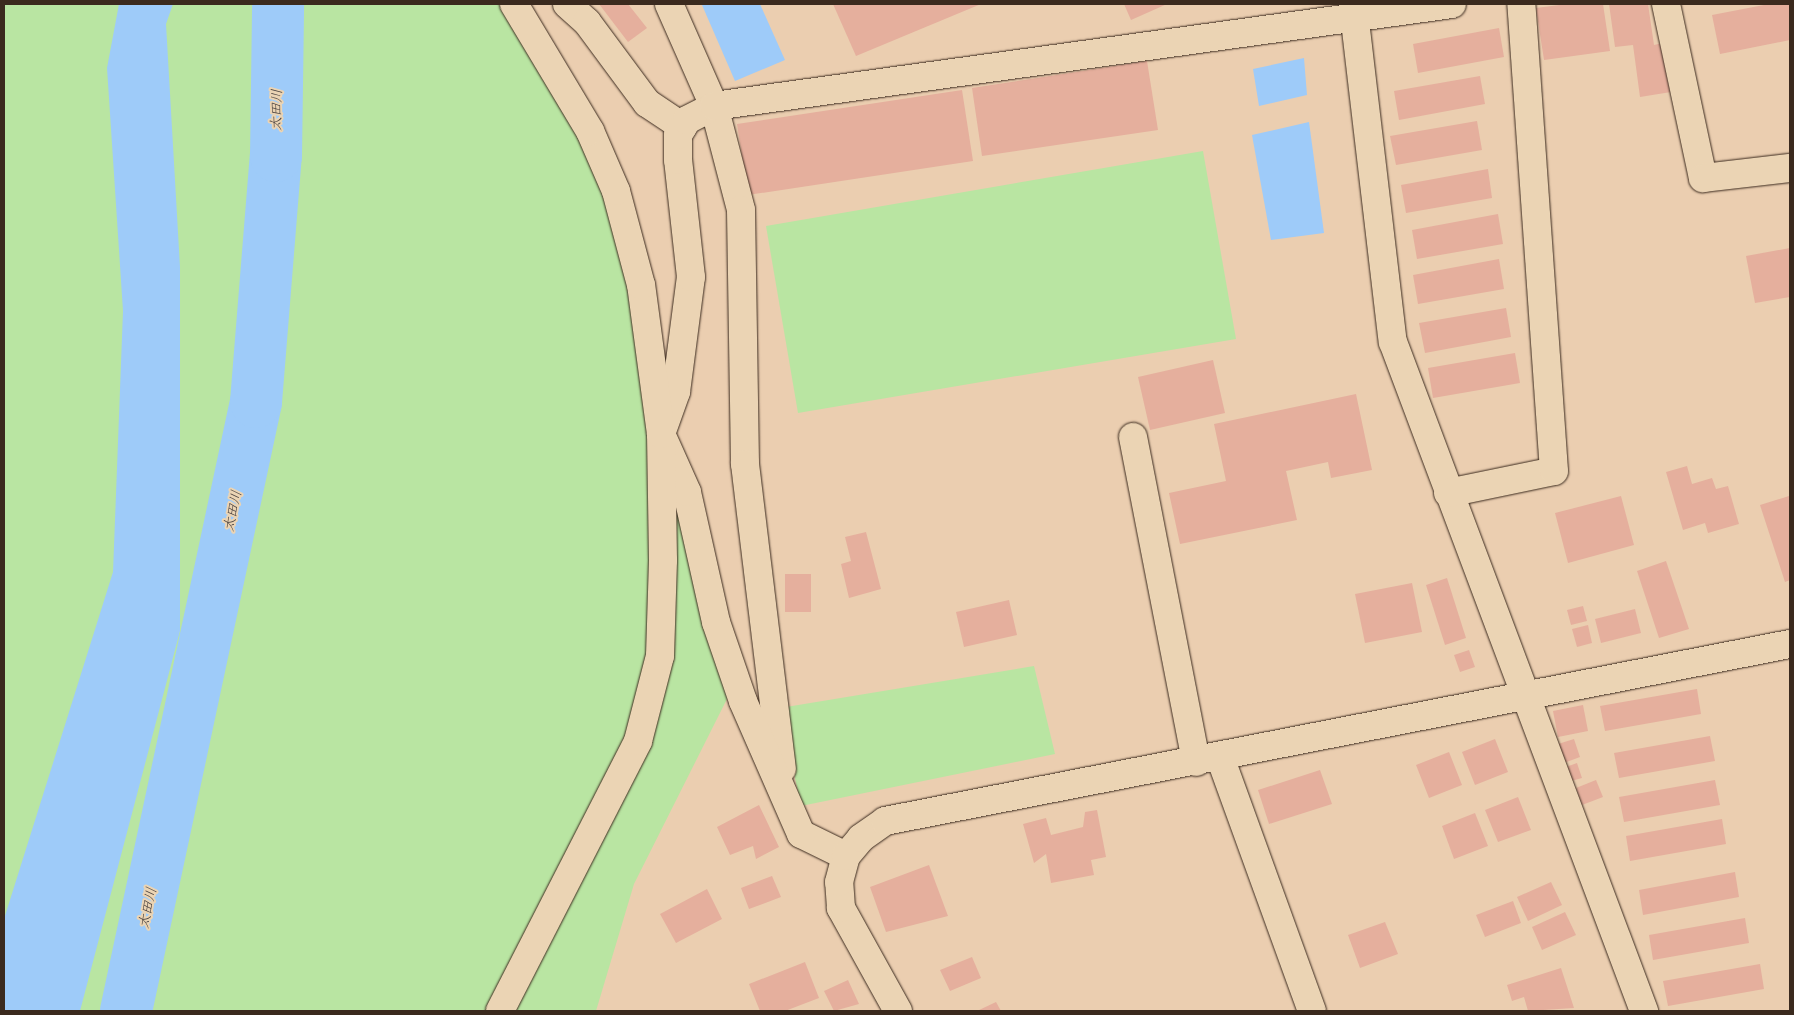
<!DOCTYPE html>
<html>
<head>
<meta charset="utf-8">
<style>
	body { margin:0 }
	#map { position:relative; width:1794px; height:1015px; overflow:hidden; background:#ebceb0; font-family:Pangolin,"Klee One",sans-serif }
	div>[style] { position:absolute }
	[style*='--x'] { left:calc(var(--x)*1px); top:calc(var(--y)*1px); width:calc(var(--w)*1px); rotate:calc(var(--a)*1deg) }
	.green>* { inset:0; background:#b9e5a2 }
	.water>* { inset:0; background:#9ecbf9 }
	.river>* { height:52px; margin:-26px; padding:0 26px; transform-origin:26px; border-radius:26px; background:#9ecbf9 }
	.building>* { inset:0; background:#e5af9d }
	.roads { filter:drop-shadow(0 0 1px #3b2a1e) drop-shadow(0 0 1px #3b2a1e) }
	.minor>* { height:28px; margin:-14px; padding:0 14px; transform-origin:14px; border-radius:14px; background:#ebd4b4 }
	span { translate:-50% -50%; white-space:nowrap; text-align:center; line-height:1.15; -webkit-text-stroke:4px #ebd4b4; paint-order:stroke }
	.water-label { font-size:14px; color:#4a423f; font-style:italic }
	.frame { position:absolute; inset:0; border:5px solid #3b2a1e; pointer-events:none }
</style>
</head>
<body>
<div id="map">
	<div class="green">
		<i style="clip-path:polygon(4px 4px,512px 4px,616px 191px,728px 697px,634px 884px,596px 1011px,4px 1011px)"></i>
		<i style="clip-path:polygon(1203px 151px,1236px 339px,798px 413px,766px 226px)"></i>
		<i style="clip-path:polygon(1034px 666px,1055px 754px,801px 806px,780px 708px)"></i>
	</div>
	<div class="water">
		<i style="clip-path:polygon(119px 4px,173px 4px,166px 24px,180px 267px,180px 631px,80px 1011px,4px 1011px,4px 919px,113px 572px,123px 311px,107px 68px)"></i>
		<i style="clip-path:polygon(760px 4px,785px 60px,735px 81px,702px 5px)"></i>
		<i style="clip-path:polygon(1304px 58px,1307px 95px,1259px 106px,1253px 69px)"></i>
		<i style="clip-path:polygon(1309px 122px,1324px 233px,1271px 240px,1252px 135px)"></i>
	</div>
	<div class="river">
		<i style="--x:126;--y:1011;--w:623;--a:-77.95"></i>
		<i style="--x:256;--y:402;--w:247;--a:-85.4"></i>
		<i style="--x:276;--y:156;--w:152;--a:-89.2"></i>
	</div>
	<div class="building">
		<i style="clip-path:polygon(599px 4px,628px 4px,647px 28px,628px 42px)"></i>
		<i style="clip-path:polygon(833px 4px,981px 4px,856px 56px)"></i>
		<i style="clip-path:polygon(1124px 4px,1167px 4px,1131px 20px)"></i>
		<i style="clip-path:polygon(1567px 4px,1603px 4px,1610px 51px,1544px 60px,1536px 8px)"></i>
		<i style="clip-path:polygon(1609px 4px,1648px 4px,1654px 45px,1663px 43px,1671px 92px,1640px 97px,1633px 45px,1615px 47px)"></i>
		<i style="clip-path:polygon(1769px 4px,1790px 4px,1790px 40px,1720px 54px,1712px 15px)"></i>
		<i style="clip-path:polygon(1499px 28px,1504px 57px,1418px 73px,1413px 44px)"></i>
		<i style="clip-path:polygon(1147px 61px,1158px 130px,982px 156px,972px 88px)"></i>
		<i style="clip-path:polygon(1480px 76px,1485px 104px,1399px 120px,1394px 91px)"></i>
		<i style="clip-path:polygon(962px 90px,973px 161px,748px 195px,737px 124px)"></i>
		<i style="clip-path:polygon(1477px 121px,1482px 150px,1396px 165px,1390px 136px)"></i>
		<i style="clip-path:polygon(1488px 169px,1492px 198px,1406px 213px,1401px 185px)"></i>
		<i style="clip-path:polygon(1498px 214px,1503px 244px,1417px 259px,1412px 230px)"></i>
		<i style="clip-path:polygon(1790px 248px,1790px 297px,1755px 303px,1746px 256px)"></i>
		<i style="clip-path:polygon(1499px 259px,1504px 289px,1418px 304px,1413px 275px)"></i>
		<i style="clip-path:polygon(1506px 308px,1511px 337px,1425px 353px,1419px 323px)"></i>
		<i style="clip-path:polygon(1515px 353px,1520px 383px,1433px 398px,1428px 368px)"></i>
		<i style="clip-path:polygon(1213px 360px,1225px 413px,1150px 430px,1138px 377px)"></i>
		<i style="clip-path:polygon(1356px 394px,1372px 470px,1331px 478px,1328px 462px,1286px 471px,1297px 520px,1180px 544px,1169px 493px,1226px 481px,1214px 424px)"></i>
		<i style="clip-path:polygon(1687px 466px,1692px 484px,1712px 478px,1716px 489px,1728px 486px,1739px 524px,1708px 533px,1705px 523px,1683px 530px,1666px 472px)"></i>
		<i style="clip-path:polygon(1621px 496px,1634px 545px,1568px 563px,1555px 513px)"></i>
		<i style="clip-path:polygon(1789px 496px,1790px 580px,1785px 582px,1760px 505px)"></i>
		<i style="clip-path:polygon(866px 532px,881px 589px,849px 598px,841px 564px,851px 561px,845px 537px)"></i>
		<i style="clip-path:polygon(1666px 561px,1689px 629px,1659px 638px,1637px 571px)"></i>
		<i style="clip-path:polygon(785px 574px,811px 574px,811px 612px,785px 612px)"></i>
		<i style="clip-path:polygon(1447px 578px,1466px 638px,1445px 645px,1426px 585px)"></i>
		<i style="clip-path:polygon(1412px 583px,1422px 632px,1365px 643px,1355px 594px)"></i>
		<i style="clip-path:polygon(1009px 600px,1017px 635px,964px 647px,956px 612px)"></i>
		<i style="clip-path:polygon(1583px 606px,1587px 621px,1571px 625px,1567px 610px)"></i>
		<i style="clip-path:polygon(1635px 609px,1641px 633px,1601px 643px,1595px 619px)"></i>
		<i style="clip-path:polygon(1588px 625px,1592px 643px,1577px 647px,1572px 629px)"></i>
		<i style="clip-path:polygon(1469px 650px,1475px 667px,1460px 672px,1454px 655px)"></i>
		<i style="clip-path:polygon(1697px 689px,1701px 714px,1605px 731px,1600px 706px)"></i>
		<i style="clip-path:polygon(1583px 705px,1588px 731px,1558px 737px,1553px 711px)"></i>
		<i style="clip-path:polygon(1710px 736px,1715px 761px,1619px 778px,1614px 753px)"></i>
		<i style="clip-path:polygon(1495px 739px,1508px 772px,1475px 785px,1462px 752px)"></i>
		<i style="clip-path:polygon(1574px 739px,1580px 757px,1564px 763px,1558px 744px)"></i>
		<i style="clip-path:polygon(1449px 752px,1462px 785px,1429px 798px,1416px 765px)"></i>
		<i style="clip-path:polygon(1577px 763px,1582px 778px,1571px 781px,1566px 767px)"></i>
		<i style="clip-path:polygon(1320px 770px,1332px 804px,1269px 824px,1258px 790px)"></i>
		<i style="clip-path:polygon(1596px 780px,1603px 797px,1582px 805px,1576px 788px)"></i>
		<i style="clip-path:polygon(1715px 780px,1720px 805px,1624px 822px,1619px 797px)"></i>
		<i style="clip-path:polygon(1518px 797px,1531px 830px,1498px 842px,1485px 810px)"></i>
		<i style="clip-path:polygon(759px 805px,779px 847px,756px 859px,753px 846px,730px 855px,717px 827px)"></i>
		<i style="clip-path:polygon(1097px 810px,1106px 857px,1091px 860px,1094px 875px,1051px 883px,1046px 854px,1034px 863px,1023px 824px,1046px 818px,1051px 835px,1083px 827px,1085px 812px)"></i>
		<i style="clip-path:polygon(1475px 813px,1488px 846px,1454px 859px,1442px 826px)"></i>
		<i style="clip-path:polygon(1722px 819px,1726px 844px,1630px 861px,1626px 836px)"></i>
		<i style="clip-path:polygon(929px 865px,948px 916px,886px 932px,870px 887px)"></i>
		<i style="clip-path:polygon(1735px 872px,1739px 897px,1643px 915px,1639px 890px)"></i>
		<i style="clip-path:polygon(772px 876px,781px 897px,749px 909px,741px 888px)"></i>
		<i style="clip-path:polygon(1551px 882px,1562px 905px,1528px 921px,1517px 897px)"></i>
		<i style="clip-path:polygon(707px 889px,722px 919px,676px 943px,660px 914px)"></i>
		<i style="clip-path:polygon(1513px 901px,1521px 923px,1485px 937px,1476px 915px)"></i>
		<i style="clip-path:polygon(1565px 912px,1576px 935px,1542px 950px,1532px 927px)"></i>
		<i style="clip-path:polygon(1745px 918px,1749px 943px,1653px 960px,1649px 935px)"></i>
		<i style="clip-path:polygon(1385px 922px,1398px 954px,1360px 968px,1348px 935px)"></i>
		<i style="clip-path:polygon(972px 957px,981px 978px,950px 991px,940px 970px)"></i>
		<i style="clip-path:polygon(805px 962px,819px 998px,785px 1011px,760px 1011px,749px 984px)"></i>
		<i style="clip-path:polygon(1760px 964px,1764px 989px,1668px 1006px,1663px 981px)"></i>
		<i style="clip-path:polygon(1561px 968px,1574px 1008px,1528px 1011px,1524px 997px,1512px 1001px,1507px 985px)"></i>
		<i style="clip-path:polygon(848px 980px,859px 1004px,834px 1011px,824px 991px)"></i>
		<i style="clip-path:polygon(996px 1002px,1001px 1011px,977px 1011px)"></i>
	</div>
	<div class="roads">
		<div class="minor">
			<i style="--x:567;--y:4;--w:27;--a:42"></i>
			<i style="--x:587;--y:22;--w:101;--a:53.5"></i>
			<i style="--x:647;--y:103;--w:43;--a:33.7"></i>
			<i style="--x:669;--y:4;--w:111;--a:66.2"></i>
			<i style="--x:714;--y:106;--w:107;--a:75.4"></i>
			<i style="--x:741;--y:210;--w:254;--a:89.1"></i>
			<i style="--x:745;--y:464;--w:307;--a:83.1"></i>
			<i style="--x:1353;--y:4;--w:340;--a:83.3"></i>
			<i style="--x:1393;--y:342;--w:715;--a:69.43"></i>
			<i style="--x:1666;--y:4;--w:178;--a:78"></i>
			<i style="--x:1703;--y:178;--w:88;--a:-6.6"></i>
			<i style="--x:1133;--y:437;--w:331;--a:79"></i>
			<i style="--x:1448;--y:493;--w:108;--a:-11.7"></i>
			<i style="--x:1554;--y:471;--w:468;--a:-94"></i>
			<i style="--x:1220;--y:757;--w:270;--a:70.1"></i>
			<i style="--x:846;--y:856;--w:50;--a:-153.9"></i>
			<i style="--x:801;--y:834;--w:145;--a:-113.6"></i>
			<i style="--x:743;--y:701;--w:83;--a:-108.9"></i>
			<i style="--x:716;--y:622;--w:133;--a:-102.6"></i>
			<i style="--x:687;--y:492;--w:64;--a:-114.1"></i>
			<i style="--x:661;--y:434;--w:45;--a:-70.3"></i>
			<i style="--x:676;--y:392;--w:116;--a:-82.6"></i>
			<i style="--x:691;--y:277;--w:118;--a:-96.3"></i>
			<i style="--x:678;--y:160;--w:25;--a:-90"></i>
			<i style="--x:678;--y:135;--w:17;--a:-59"></i>
			<i style="--x:687;--y:120;--w:30;--a:-27"></i>
			<i style="--x:714;--y:106;--w:745;--a:-7.87"></i>
			<i style="--x:500;--y:1011;--w:303;--a:-62.9"></i>
			<i style="--x:638;--y:741;--w:88;--a:-75.5"></i>
			<i style="--x:660;--y:656;--w:96;--a:-88.2"></i>
			<i style="--x:663;--y:560;--w:126;--a:-90.9"></i>
			<i style="--x:661;--y:434;--w:150;--a:-97.6"></i>
			<i style="--x:641;--y:285;--w:97;--a:-104.9"></i>
			<i style="--x:616;--y:191;--w:65;--a:-113.4"></i>
			<i style="--x:590;--y:131;--w:148;--a:-120.9"></i>
			<i style="--x:898;--y:1011;--w:118;--a:-119"></i>
			<i style="--x:841;--y:908;--w:26;--a:-94"></i>
			<i style="--x:839;--y:882;--w:27;--a:-75"></i>
			<i style="--x:846;--y:856;--w:23;--a:-50"></i>
			<i style="--x:861;--y:838;--w:29;--a:-35"></i>
			<i style="--x:885;--y:821;--w:922;--a:-11.07"></i>
		</div>
	</div>
	<div class="water-label">
		<span style="left:277px;top:110px;rotate:-89deg">太田川</span>
		<span style="left:233px;top:511px;rotate:-78deg">太田川</span>
		<span style="left:148px;top:908px;rotate:-78deg">太田川</span>
	</div>
	<div class="frame"></div>
</div>
</body>
</html>
